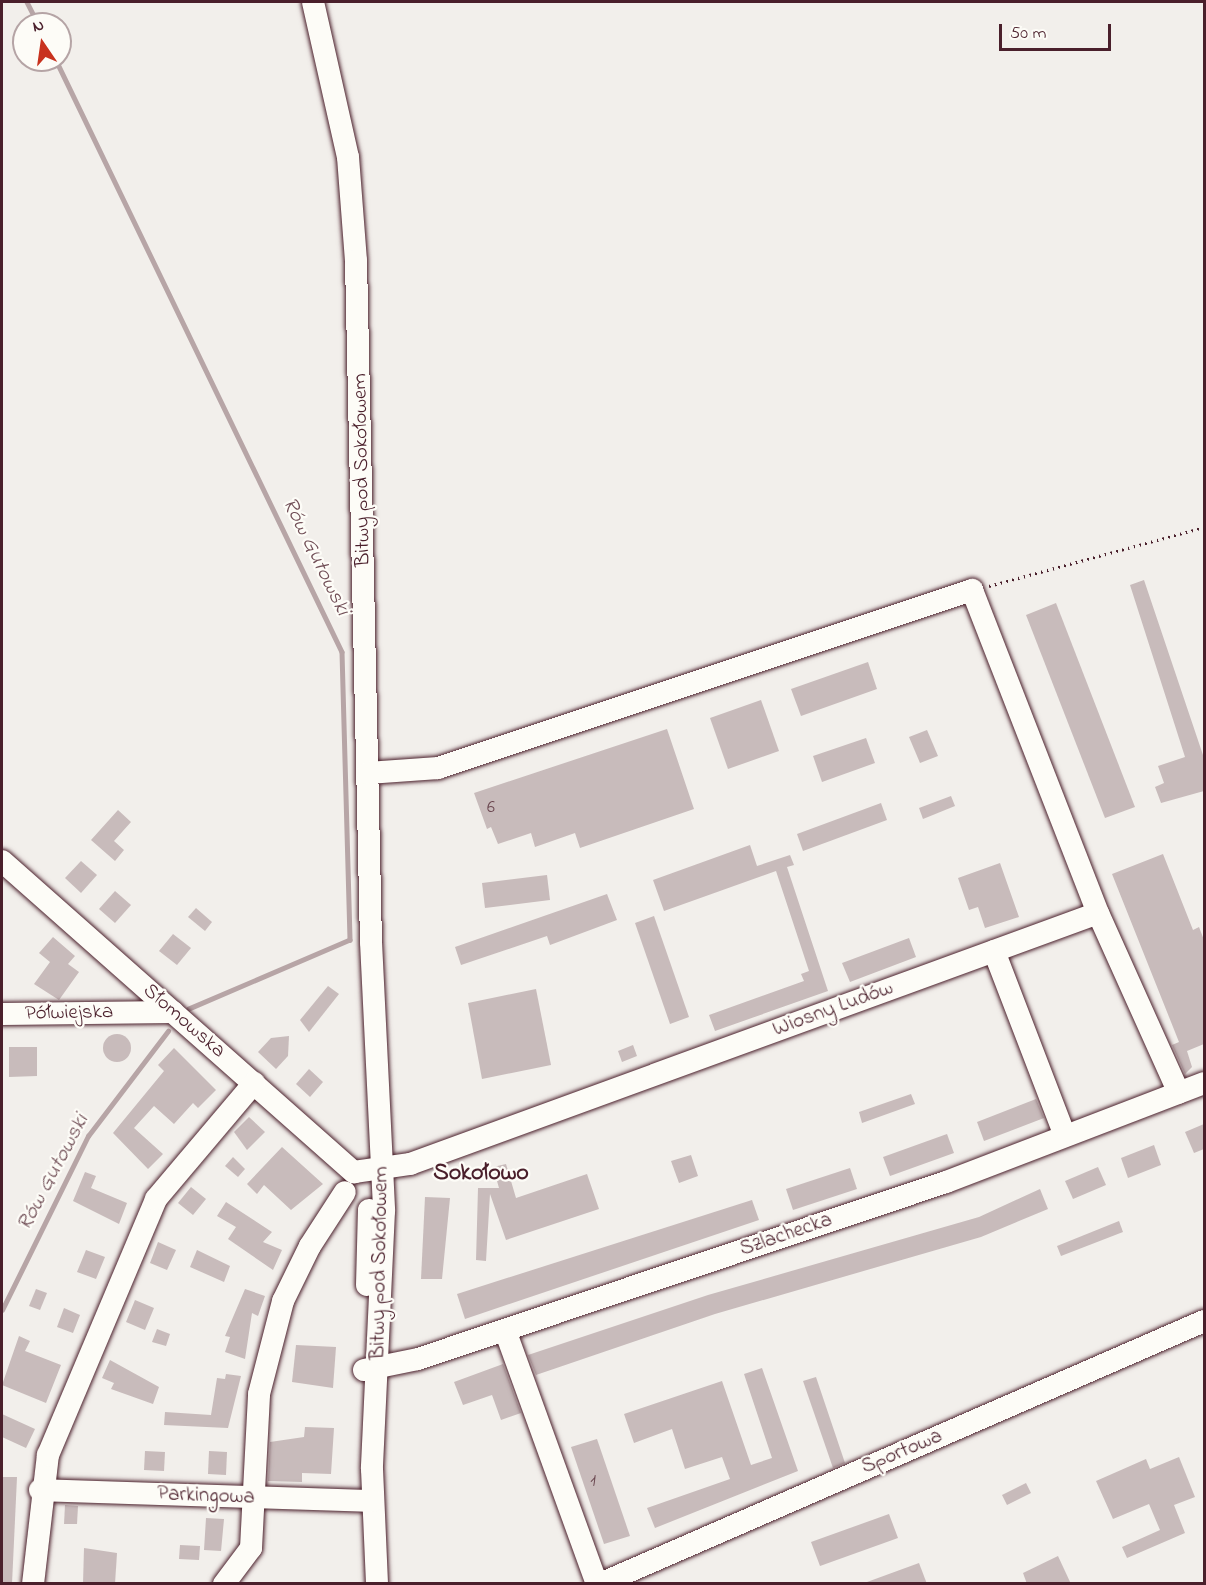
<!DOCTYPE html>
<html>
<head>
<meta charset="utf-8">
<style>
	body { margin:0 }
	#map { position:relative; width:1206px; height:1585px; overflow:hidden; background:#f2efeb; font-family:"Indie Flower",sans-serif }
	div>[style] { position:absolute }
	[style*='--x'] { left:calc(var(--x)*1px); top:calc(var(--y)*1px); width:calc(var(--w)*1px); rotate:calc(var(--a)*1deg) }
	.stream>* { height:4.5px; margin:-2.25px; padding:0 2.25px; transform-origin:2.25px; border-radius:2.25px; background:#b7a5a6 }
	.building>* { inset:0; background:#c8bbbb }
	.round { border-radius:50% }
	.path>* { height:3px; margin-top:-1.5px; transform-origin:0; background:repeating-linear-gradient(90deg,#4a1f2b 0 1.5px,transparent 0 6px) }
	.roads { filter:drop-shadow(0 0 2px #4a1f2b) drop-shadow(0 0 2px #4a1f2b) }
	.minor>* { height:22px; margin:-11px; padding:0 11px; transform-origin:11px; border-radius:11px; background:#fdfcf7 }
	span { translate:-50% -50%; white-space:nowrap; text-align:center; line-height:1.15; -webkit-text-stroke:4.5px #fdfcf7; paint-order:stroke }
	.number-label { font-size:18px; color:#6a464f }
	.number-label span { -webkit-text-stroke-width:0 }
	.street-label { font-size:21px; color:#4a1f2b }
	.water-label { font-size:22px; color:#704e56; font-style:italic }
	.quarter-label { font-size:24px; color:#4a1f2b; font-weight:700 }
	.frame { position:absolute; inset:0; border:3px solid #4a1f2b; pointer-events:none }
	.north { position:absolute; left:12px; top:12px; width:60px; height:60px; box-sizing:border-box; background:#fdfcf7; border:2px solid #b5a4a5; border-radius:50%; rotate:347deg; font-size:16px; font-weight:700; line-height:24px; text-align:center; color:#4a1f2b }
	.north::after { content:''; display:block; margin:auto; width:21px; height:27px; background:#c8321e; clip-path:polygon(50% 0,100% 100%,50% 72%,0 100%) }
	.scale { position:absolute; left:999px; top:24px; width:112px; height:27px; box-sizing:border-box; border:3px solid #4a1f2b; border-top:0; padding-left:8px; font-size:18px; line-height:21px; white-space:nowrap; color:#4a1f2b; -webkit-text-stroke:4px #fdfcf7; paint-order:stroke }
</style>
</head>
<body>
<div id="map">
	<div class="stream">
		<i style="--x:27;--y:2;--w:25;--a:63"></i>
		<i style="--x:56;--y:60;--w:657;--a:64.21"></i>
		<i style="--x:342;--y:652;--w:288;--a:88.4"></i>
		<i style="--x:350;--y:940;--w:175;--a:156.8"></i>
		<i style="--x:2;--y:1310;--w:194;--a:-63.7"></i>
		<i style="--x:88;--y:1136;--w:132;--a:-52.7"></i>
	</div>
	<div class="building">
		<i style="clip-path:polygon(1144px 580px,1204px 758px,1204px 791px,1161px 803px,1155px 787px,1164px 783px,1158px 766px,1185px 757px,1130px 585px)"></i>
		<i style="clip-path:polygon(1056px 603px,1135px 807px,1105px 818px,1026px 615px)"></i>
		<i style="clip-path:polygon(868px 662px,877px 689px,801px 716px,791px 689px)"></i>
		<i style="clip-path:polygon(761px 700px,779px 751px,728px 769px,710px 718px)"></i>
		<i style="clip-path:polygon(667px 729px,694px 809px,580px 848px,575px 833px,535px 847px,531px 833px,498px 844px,491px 827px,487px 829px,474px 793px)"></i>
		<i style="clip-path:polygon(927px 730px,938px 756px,920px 763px,909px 737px)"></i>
		<i style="clip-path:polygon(866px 738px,875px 763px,822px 782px,813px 756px)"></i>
		<i style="clip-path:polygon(951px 796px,955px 806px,923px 819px,919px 808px)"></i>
		<i style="clip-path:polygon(881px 803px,887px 820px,803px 851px,797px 834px)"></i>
		<i style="clip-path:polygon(118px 810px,131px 822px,114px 841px,124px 850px,115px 861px,91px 840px)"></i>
		<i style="clip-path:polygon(750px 845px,757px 866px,790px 855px,794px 865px,787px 867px,828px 991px,715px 1031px,709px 1015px,804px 981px,801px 974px,809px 971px,776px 871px,664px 911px,653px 880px)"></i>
		<i style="clip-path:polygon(1163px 854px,1193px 930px,1199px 927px,1204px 940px,1204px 1044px,1187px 1051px,1192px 1067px,1185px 1074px,1172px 1045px,1179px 1042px,1112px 874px)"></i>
		<i style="clip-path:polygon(81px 861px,97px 875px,81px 893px,65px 878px)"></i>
		<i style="clip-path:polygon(1000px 863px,1019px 917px,985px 928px,978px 907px,969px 910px,958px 878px)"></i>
		<i style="clip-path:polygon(547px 875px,550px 900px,485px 908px,482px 883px)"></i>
		<i style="clip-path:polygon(115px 891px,131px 905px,115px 923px,99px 909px)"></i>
		<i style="clip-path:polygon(607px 894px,617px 920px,550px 945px,547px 936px,461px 965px,455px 947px)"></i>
		<i style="clip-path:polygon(196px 908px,212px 922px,205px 931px,188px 917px)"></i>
		<i style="clip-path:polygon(654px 916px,689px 1017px,670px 1024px,635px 923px)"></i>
		<i style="clip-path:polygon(173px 934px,191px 948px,177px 965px,159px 951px)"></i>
		<i style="clip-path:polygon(53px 937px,75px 956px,68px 964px,79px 972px,59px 1000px,34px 984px,50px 962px,39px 953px)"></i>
		<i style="clip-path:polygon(909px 938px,916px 957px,850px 982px,842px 963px)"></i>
		<i style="clip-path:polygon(328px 986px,339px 994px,309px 1032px,300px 1020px)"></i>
		<i style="clip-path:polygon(536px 989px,551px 1065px,482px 1079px,468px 1003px)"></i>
		<i class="round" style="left:103px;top:1034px;width:28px;height:28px"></i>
		<i style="clip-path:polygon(289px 1036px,288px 1056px,276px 1069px,258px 1052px,271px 1038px)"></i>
		<i style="clip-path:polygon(633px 1045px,637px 1056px,622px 1062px,618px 1051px)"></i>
		<i style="clip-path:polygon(9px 1047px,37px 1047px,37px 1076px,9px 1077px)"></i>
		<i style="clip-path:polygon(174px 1048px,216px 1090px,198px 1108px,193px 1103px,174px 1124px,154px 1106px,134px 1128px,163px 1154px,148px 1169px,113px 1133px,164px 1071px,158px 1065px)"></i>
		<i style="clip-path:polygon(309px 1069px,323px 1082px,310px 1097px,296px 1084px)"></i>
		<i style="clip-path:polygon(911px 1094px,915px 1104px,862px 1123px,859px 1112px)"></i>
		<i style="clip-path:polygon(1036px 1099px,1044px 1118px,984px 1141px,977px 1122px)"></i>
		<i style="clip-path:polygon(249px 1117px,265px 1132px,247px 1150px,234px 1132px)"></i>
		<i style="clip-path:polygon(1204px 1124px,1204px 1149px,1194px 1153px,1185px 1132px)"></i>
		<i style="clip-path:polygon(947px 1134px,954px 1153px,890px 1176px,883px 1157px)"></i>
		<i style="clip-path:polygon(1154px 1145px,1161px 1165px,1128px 1178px,1121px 1158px)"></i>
		<i style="clip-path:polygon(282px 1147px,323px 1184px,291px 1210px,264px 1185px,257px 1194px,247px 1184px)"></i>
		<i style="clip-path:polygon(691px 1155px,698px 1176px,679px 1183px,671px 1161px)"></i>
		<i style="clip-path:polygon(233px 1157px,245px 1169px,238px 1177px,225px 1166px)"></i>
		<i style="clip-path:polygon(506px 1164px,516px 1198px,587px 1174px,599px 1209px,506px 1240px,490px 1194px,486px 1261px,476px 1260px,478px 1188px,499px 1188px,493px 1167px)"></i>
		<i style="clip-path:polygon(1098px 1167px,1106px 1185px,1073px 1199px,1065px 1181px)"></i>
		<i style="clip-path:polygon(850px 1168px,857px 1189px,793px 1210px,786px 1189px)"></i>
		<i style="clip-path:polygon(85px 1172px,96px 1176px,91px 1188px,127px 1203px,119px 1224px,73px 1201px)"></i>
		<i style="clip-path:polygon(191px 1187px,206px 1199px,193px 1215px,178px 1203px)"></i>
		<i style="clip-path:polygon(1040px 1189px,1048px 1209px,981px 1237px,715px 1314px,536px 1375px,528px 1355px,708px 1295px,979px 1217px)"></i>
		<i style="clip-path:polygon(425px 1197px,450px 1198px,442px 1279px,421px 1279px)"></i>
		<i style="clip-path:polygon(752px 1200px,759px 1220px,465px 1319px,457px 1294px)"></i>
		<i style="clip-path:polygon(226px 1202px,272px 1232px,263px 1242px,282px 1250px,273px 1270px,228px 1239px,236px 1227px,217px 1216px)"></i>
		<i style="clip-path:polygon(1119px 1221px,1123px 1232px,1061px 1256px,1057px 1246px)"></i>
		<i style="clip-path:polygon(158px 1242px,176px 1250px,167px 1270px,150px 1263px)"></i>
		<i style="clip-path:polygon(86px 1250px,105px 1257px,96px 1279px,77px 1272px)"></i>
		<i style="clip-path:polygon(197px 1250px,230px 1266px,224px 1282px,190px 1267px)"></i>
		<i style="clip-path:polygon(36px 1289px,47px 1293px,40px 1310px,29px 1306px)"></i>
		<i style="clip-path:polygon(245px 1289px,265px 1296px,258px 1316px,252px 1313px,245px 1359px,225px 1352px,230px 1337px,225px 1336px)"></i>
		<i style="clip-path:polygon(135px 1300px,154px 1308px,145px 1330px,126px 1322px)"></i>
		<i style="clip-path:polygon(64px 1308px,80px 1315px,73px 1333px,57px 1327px)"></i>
		<i style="clip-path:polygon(157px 1329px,170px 1334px,166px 1346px,152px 1342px)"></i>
		<i style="clip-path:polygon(19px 1336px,30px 1341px,25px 1351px,61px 1365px,46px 1403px,2px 1385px)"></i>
		<i style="clip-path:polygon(296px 1345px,336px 1347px,333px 1388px,292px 1382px)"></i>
		<i style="clip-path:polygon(110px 1360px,159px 1387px,153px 1404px,111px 1389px,114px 1383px,102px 1378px)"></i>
		<i style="clip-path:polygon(503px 1364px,521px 1413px,501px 1420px,492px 1395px,463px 1405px,454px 1382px)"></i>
		<i style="clip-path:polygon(762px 1368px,798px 1471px,655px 1528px,647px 1508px,730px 1479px,722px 1457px,685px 1469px,672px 1429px,634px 1443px,624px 1414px,722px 1381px,751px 1465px,772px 1458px,744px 1374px)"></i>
		<i style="clip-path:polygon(226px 1374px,241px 1376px,228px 1428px,164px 1425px,165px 1412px,211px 1415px,217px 1378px,225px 1379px)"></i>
		<i style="clip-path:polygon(816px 1377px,845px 1463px,833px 1468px,803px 1381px)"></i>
		<i style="clip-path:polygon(2px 1414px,35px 1429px,26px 1448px,2px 1437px)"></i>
		<i style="clip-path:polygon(305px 1427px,334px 1428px,331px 1474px,302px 1473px,302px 1482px,268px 1481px,270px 1442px,304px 1437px)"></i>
		<i style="clip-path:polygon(597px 1439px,630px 1536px,604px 1544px,571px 1447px)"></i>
		<i style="clip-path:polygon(145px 1451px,165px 1452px,164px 1471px,144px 1470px)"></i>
		<i style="clip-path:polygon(209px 1451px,227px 1452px,226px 1475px,208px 1474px)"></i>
		<i style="clip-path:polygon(1179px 1457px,1195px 1497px,1174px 1505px,1185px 1533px,1127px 1558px,1122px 1547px,1160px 1530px,1149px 1504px,1113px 1519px,1096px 1481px,1146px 1459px,1150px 1469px)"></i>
		<i style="clip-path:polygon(2px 1477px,17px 1477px,12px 1584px,2px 1584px)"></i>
		<i style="clip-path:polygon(1026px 1483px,1031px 1493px,1007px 1505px,1002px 1495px)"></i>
		<i style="clip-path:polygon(65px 1505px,78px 1506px,77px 1524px,64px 1524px)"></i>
		<i style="clip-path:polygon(889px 1514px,898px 1538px,820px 1566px,811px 1542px)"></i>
		<i style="clip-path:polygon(206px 1518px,224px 1519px,221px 1551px,204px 1550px)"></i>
		<i style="clip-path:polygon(180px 1545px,200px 1546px,199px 1560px,179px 1559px)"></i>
		<i style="clip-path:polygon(84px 1548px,117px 1553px,115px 1584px,83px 1584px)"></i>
		<i style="clip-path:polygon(1058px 1556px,1071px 1584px,1027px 1584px,1023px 1573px)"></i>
		<i style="clip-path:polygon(919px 1563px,927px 1584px,867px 1584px,867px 1582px)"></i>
	</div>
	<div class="path">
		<i style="--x:989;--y:586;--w:223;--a:-15.3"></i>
	</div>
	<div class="roads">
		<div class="minor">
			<i style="--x:313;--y:2;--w:159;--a:77.3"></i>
			<i style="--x:348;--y:157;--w:104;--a:85.6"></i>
			<i style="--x:356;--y:261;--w:681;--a:88.74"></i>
			<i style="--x:371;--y:942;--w:269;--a:87.2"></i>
			<i style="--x:384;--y:1211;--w:258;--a:92.7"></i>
			<i style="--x:372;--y:1469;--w:115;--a:87.5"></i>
			<i style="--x:368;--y:773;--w:70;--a:-4.1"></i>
			<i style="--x:438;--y:768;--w:563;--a:-18.43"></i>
			<i style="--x:972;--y:590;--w:347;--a:68.7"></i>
			<i style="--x:2;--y:861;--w:470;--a:41.5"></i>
			<i style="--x:354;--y:1172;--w:57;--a:-8.1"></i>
			<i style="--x:410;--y:1164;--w:732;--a:-20.04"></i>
			<i style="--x:1098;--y:913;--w:197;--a:65.8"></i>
			<i style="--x:994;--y:951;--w:198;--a:69"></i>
			<i style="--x:2;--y:1014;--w:171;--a:-0.7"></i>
			<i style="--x:367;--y:1285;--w:75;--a:-88.5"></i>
			<i style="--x:505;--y:1330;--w:270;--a:70.1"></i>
			<i style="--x:364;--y:1370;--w:55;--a:-11.5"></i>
			<i style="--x:418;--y:1359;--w:557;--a:-18.53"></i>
			<i style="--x:946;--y:1182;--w:276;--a:-21"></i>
			<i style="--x:40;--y:1490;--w:332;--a:1.9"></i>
			<i style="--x:33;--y:1584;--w:130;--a:-83.4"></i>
			<i style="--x:48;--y:1455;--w:278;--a:-67.1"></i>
			<i style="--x:156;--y:1199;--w:152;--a:-49.8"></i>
			<i style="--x:224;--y:1584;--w:45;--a:-53.1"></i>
			<i style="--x:251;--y:1548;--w:154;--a:-87"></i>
			<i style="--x:259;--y:1394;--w:96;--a:-75.5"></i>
			<i style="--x:283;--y:1301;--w:61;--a:-63.9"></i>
			<i style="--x:310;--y:1246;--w:64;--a:-57.1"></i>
			<i style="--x:600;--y:1584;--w:659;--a:-23.53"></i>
		</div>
	</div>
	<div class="number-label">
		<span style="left:491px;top:808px">6</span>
		<span style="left:593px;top:1481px">1</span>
	</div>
	<div class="street-label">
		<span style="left:362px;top:470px;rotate:-91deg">Bitwy pod Sokołowem</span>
		<span style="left:833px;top:1009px;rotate:-20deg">Wiosny Ludów</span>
		<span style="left:69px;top:1013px;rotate:-1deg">Półwiejska</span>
		<span style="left:184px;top:1021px;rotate:41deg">Słomowska</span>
		<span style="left:786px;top:1235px;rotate:-19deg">Szlachecka</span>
		<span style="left:380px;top:1263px;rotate:-89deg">Bitwy pod Sokołowem</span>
		<span style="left:902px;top:1452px;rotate:-23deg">Sportowa</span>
		<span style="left:206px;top:1496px;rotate:2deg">Parkingowa</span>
	</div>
	<div class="water-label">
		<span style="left:315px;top:557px;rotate:64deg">Rów Gutowski</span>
		<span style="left:54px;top:1173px;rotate:-62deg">Rów Gutowski</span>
	</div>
	<div class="quarter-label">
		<span style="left:481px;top:1174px">Sokołowo</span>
	</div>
	<div class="frame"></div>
	<div class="north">N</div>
	<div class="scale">50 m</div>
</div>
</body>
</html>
